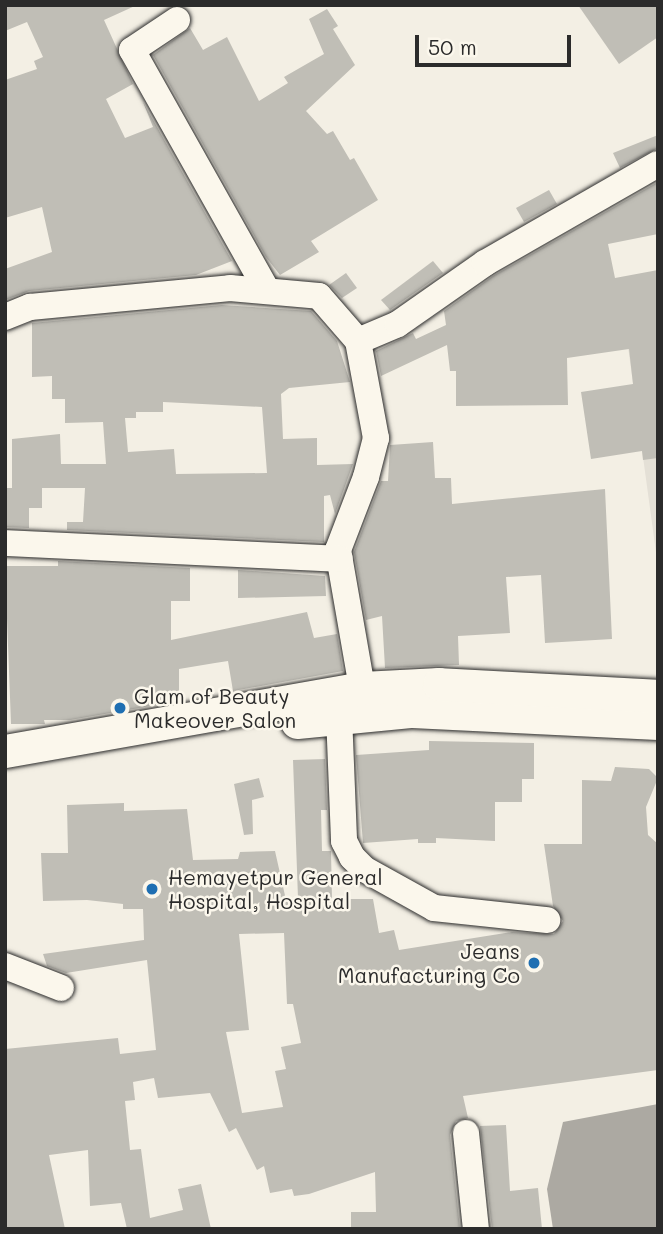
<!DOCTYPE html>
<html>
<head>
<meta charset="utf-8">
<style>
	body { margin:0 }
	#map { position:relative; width:663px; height:1234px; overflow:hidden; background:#f3efe4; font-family:Mali,sans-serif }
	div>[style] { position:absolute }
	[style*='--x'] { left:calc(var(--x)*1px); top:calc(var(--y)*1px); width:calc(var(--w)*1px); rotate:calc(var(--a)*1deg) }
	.built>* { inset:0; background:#e4e0d6 }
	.water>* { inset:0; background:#aca9a2 }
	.building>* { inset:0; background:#c0beb6 }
	.roads { filter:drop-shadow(0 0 2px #2b2b2b) drop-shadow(0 0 2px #2b2b2b) }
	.minor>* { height:26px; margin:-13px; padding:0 13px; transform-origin:13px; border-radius:13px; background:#fbf7ec }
	.major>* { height:33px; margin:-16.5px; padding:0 16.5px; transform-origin:16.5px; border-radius:16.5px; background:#fbf7ec }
	.dots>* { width:19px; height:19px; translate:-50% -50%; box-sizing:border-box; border:4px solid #fbf7ec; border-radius:50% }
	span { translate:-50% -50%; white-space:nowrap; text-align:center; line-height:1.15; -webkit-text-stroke:5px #fbf7ec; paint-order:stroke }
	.poi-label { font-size:21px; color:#2b2b2b }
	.left { translate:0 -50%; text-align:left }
	.right { translate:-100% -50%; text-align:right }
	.frame { position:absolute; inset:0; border:7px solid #2b2b2b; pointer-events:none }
	.scale { position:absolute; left:415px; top:35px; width:156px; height:32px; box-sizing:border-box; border:4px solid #2b2b2b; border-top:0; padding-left:9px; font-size:21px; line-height:24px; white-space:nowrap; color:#2b2b2b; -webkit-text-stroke:5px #fbf7ec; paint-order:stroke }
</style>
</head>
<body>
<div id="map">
	<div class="built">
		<i style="clip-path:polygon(658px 327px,658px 567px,626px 332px)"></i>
	</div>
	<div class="water">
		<i style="clip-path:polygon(658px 1104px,658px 1229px,553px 1229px,547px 1189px,563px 1122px)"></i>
	</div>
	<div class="building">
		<i style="clip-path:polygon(5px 5px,137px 5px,104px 20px,133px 84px,106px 99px,125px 138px,153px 127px,143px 102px,232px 261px,196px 275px,29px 291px,5px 300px,5px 269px,52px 252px,42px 207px,5px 218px,5px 80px,37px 69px,34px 61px,43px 57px,27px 22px,5px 31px)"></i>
		<i style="clip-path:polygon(578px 5px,658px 5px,658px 37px,619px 64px)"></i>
		<i style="clip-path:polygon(327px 9px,338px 26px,333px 29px,355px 65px,306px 111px,327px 134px,333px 131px,350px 160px,354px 158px,378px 200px,311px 241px,319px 252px,280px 275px,266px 257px,153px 55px,190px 28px,203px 50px,227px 37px,259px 101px,288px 83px,284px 77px,324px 54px,309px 19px)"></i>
		<i style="clip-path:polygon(658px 135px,658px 148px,620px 168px,613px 153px)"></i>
		<i style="clip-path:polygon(658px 182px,658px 234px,608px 244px,615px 278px,658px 270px,658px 458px,643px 460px,642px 451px,591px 459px,581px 392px,633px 384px,629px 349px,567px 358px,568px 405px,456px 406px,456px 371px,450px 371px,447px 345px,381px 376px,376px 351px,413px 333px,416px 339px,446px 325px,444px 311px,493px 276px)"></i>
		<i style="clip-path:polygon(549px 190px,557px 204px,524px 222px,516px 208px)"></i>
		<i style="clip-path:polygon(433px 261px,443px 273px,390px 310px,381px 300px)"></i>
		<i style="clip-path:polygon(346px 273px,357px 288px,342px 298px,329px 285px)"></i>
		<i style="clip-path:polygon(evenodd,222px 305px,311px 311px,337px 341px,350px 382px,289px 388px,281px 394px,283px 439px,317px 438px,317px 465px,353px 464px,335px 514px,330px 495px,324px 496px,324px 542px,67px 530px,67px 522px,83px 522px,85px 488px,42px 488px,42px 508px,29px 508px,29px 528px,5px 527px,5px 488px,12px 488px,12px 439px,60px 434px,61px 464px,106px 464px,103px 422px,65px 423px,65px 399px,52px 399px,52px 376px,32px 377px,32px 323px,222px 305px,163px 402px,262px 407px,267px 473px,176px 474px,174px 449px,128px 452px,125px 418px,136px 418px,136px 412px,163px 412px,163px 402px)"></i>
		<i style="clip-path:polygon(433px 442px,435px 478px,451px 478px,452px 504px,605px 489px,612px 639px,545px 643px,541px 575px,506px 577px,510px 633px,458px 636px,459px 665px,385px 668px,382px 616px,366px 620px,354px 552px,381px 481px,388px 481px,390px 445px)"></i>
		<i style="clip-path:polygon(58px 561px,190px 568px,190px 601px,171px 601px,171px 640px,307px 612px,314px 638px,337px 634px,343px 671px,233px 691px,228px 661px,215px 663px,179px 669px,179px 701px,70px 720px,44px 720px,45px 724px,11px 724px,5px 566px,58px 566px)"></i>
		<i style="clip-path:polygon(238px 570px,325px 576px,326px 596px,238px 598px)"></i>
		<i style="clip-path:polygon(429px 741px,534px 743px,534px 779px,522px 779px,522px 802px,495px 802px,495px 841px,436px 838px,436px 843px,418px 843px,418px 839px,363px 843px,356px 755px,429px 750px)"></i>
		<i style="clip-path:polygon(evenodd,325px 759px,327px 810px,321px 810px,322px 851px,331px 851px,332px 899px,373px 899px,379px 933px,394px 930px,399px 950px,512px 932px,554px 934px,563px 921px,553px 906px,544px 844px,582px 844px,582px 780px,611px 781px,615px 767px,649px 769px,658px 778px,646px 807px,648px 835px,658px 844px,658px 1070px,463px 1096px,468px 1118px,456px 1121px,450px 1135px,460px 1229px,351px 1229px,351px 1212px,376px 1212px,375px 1172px,309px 1194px,294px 1196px,292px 1189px,270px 1193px,264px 1166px,257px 1170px,236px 1128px,229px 1132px,210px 1093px,158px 1098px,154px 1078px,133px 1082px,135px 1100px,125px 1101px,130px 1150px,141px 1149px,150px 1218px,183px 1210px,178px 1189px,201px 1184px,211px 1229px,127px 1229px,121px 1203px,90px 1206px,88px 1150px,49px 1155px,65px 1229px,5px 1229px,5px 1049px,118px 1038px,120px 1054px,156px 1050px,147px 960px,66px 973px,47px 966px,43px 954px,144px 940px,143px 909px,123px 909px,123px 904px,87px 900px,43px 901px,41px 853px,68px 853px,67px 805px,124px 803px,124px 811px,187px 809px,193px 860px,238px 859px,240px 852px,275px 851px,286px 900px,298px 898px,293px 760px,325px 759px,284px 933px,287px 1004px,293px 1004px,301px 1043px,281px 1047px,286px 1069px,275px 1071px,283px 1107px,242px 1113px,226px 1032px,249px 1030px,239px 934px,284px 933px)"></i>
		<i style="clip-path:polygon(259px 778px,264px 797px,252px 800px,253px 834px,244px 835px,234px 784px)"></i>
		<i style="clip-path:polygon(506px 1125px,510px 1191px,538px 1188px,542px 1229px,492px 1229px,480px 1126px)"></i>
	</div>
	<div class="roads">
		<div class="minor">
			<i style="--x:177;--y:20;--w:54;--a:146.3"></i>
			<i style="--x:132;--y:50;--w:276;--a:60.7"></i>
			<i style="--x:5;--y:317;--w:27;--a:-22"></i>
			<i style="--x:30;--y:307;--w:201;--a:-5.4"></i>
			<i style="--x:230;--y:288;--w:89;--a:5.1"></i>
			<i style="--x:319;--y:296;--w:60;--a:49.1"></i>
			<i style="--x:358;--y:341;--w:43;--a:-23"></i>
			<i style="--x:398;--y:324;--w:106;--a:-35"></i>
			<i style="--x:485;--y:263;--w:199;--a:-29.8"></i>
			<i style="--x:358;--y:341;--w:99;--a:79.5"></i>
			<i style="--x:376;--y:438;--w:40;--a:104.4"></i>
			<i style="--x:366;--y:477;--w:78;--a:111"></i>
			<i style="--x:338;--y:550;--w:140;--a:80.1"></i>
			<i style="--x:5;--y:543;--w:335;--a:2.7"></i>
			<i style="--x:339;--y:715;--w:126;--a:87.7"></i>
			<i style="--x:344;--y:841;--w:18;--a:63"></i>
			<i style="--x:352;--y:857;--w:17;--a:45"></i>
			<i style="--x:364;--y:869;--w:80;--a:29.1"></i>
			<i style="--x:434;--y:908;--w:114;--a:6.1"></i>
			<i style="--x:5;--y:966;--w:60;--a:21.4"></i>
			<i style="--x:466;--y:1133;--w:97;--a:84.1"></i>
		</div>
		<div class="major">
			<i style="--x:297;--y:722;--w:116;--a:-5.5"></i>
			<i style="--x:412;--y:711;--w:246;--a:2.8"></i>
			<i style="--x:5;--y:751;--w:363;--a:-10"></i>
			<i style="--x:362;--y:688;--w:77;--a:-3"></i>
			<i style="--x:439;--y:684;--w:219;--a:3.1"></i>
		</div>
	</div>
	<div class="dots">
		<i style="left:120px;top:708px;background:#1f6fb2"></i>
		<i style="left:152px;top:889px;background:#1f6fb2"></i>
		<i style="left:534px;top:963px;background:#1f6fb2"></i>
	</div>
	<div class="poi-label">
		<span class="left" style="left:134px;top:708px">Glam of Beauty<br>Makeover Salon</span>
		<span class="left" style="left:168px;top:889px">Hemayetpur General<br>Hospital, Hospital</span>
		<span class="right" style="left:520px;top:963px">Jeans<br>Manufacturing Co</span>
	</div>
	<div class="frame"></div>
	<div class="scale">50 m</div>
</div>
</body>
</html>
